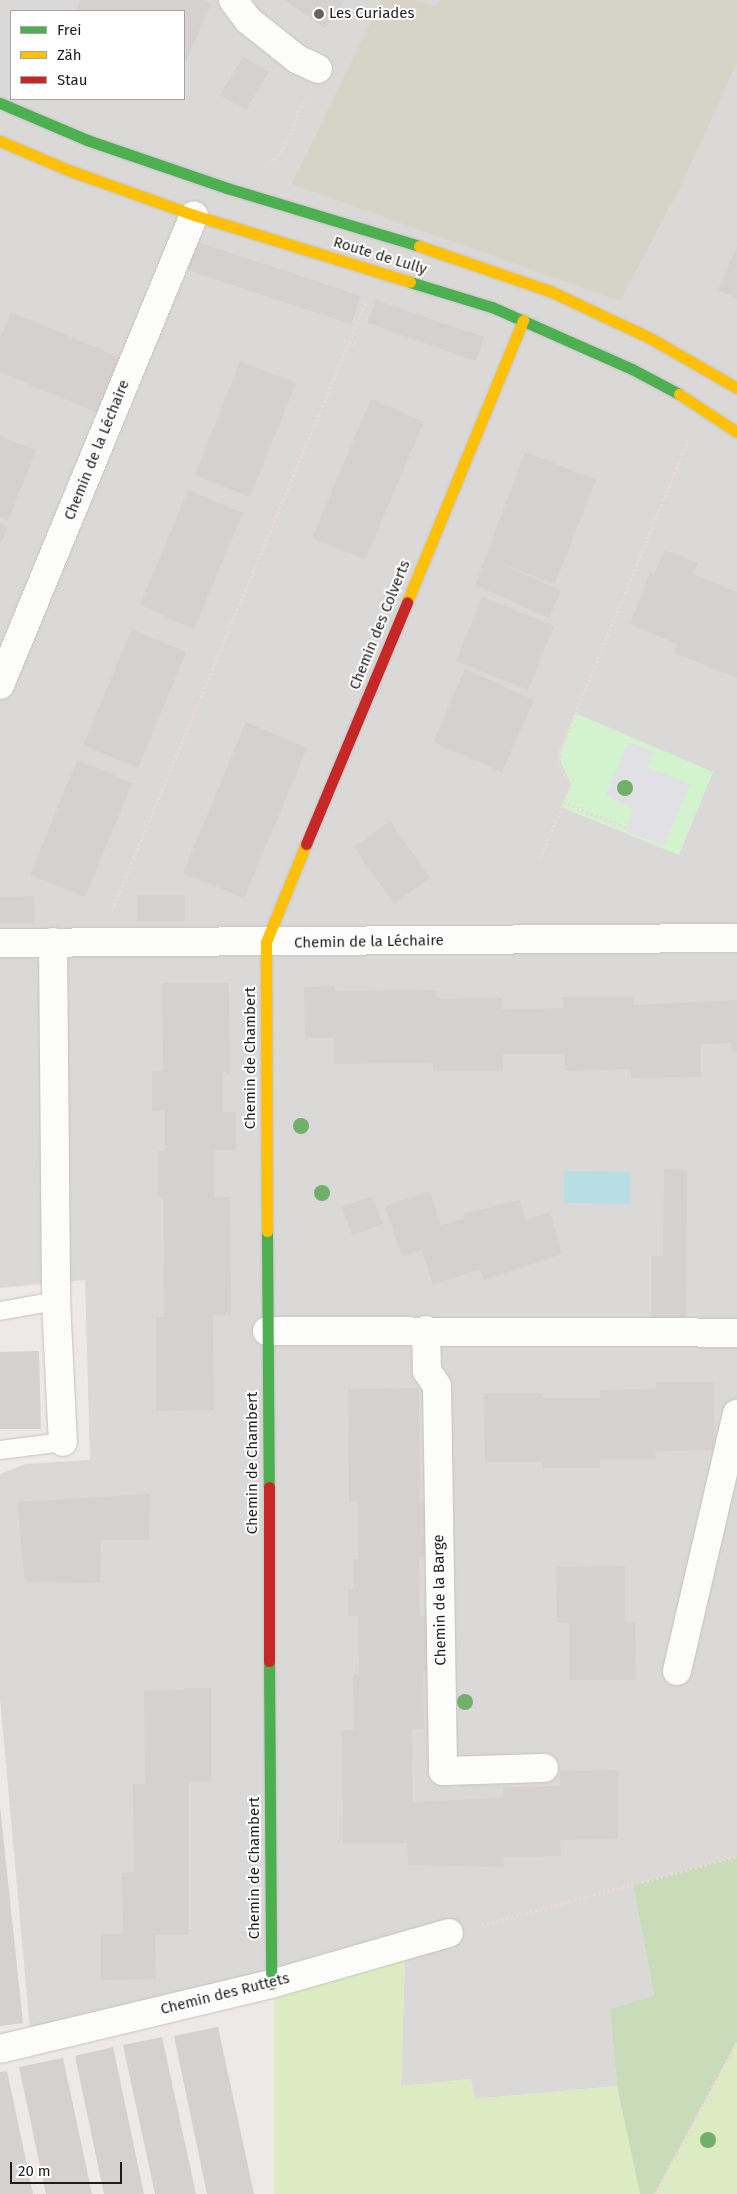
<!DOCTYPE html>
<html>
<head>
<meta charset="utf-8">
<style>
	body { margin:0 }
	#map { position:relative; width:737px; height:2194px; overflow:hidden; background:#ece9e6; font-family:"Fira Sans",sans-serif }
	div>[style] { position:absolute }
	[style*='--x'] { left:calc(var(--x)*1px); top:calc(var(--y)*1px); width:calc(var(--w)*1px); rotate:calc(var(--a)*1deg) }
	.residential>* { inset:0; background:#dbd9d7 }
	.construction>* { inset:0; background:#d6d4c7 }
	.grass>* { inset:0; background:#ddebc2 }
	.forest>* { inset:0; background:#c9dcb9 }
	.park>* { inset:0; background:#d3f3cf }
	.parking>* { inset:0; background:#dad9d7 }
	.plaza>* { inset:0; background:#e0e0e5 }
	.water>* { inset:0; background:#b7dee2 }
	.building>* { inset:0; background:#d4d1cf }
	.path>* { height:3px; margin-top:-1.5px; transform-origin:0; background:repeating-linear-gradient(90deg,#ebd8d8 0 2.5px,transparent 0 5px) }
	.roads { filter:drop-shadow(0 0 1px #c4c3c2) drop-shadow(0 0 1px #c4c3c2) }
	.lane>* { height:18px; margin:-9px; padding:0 9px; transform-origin:9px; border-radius:9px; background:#fcfcfb }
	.street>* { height:28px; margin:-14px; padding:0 14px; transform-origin:14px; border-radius:14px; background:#fcfcfb }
	.fast>* { height:11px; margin:-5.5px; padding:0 5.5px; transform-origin:5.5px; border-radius:5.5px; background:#4caf50 }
	.slow>* { height:11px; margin:-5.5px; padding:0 5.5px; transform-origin:5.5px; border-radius:5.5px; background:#ffc107 }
	.jam>* { height:11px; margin:-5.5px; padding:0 5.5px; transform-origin:5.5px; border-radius:5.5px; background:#c62828 }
	.trees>* { width:16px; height:16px; margin:-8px; border-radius:50%; background:#6fb06a }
	.dots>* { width:14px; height:14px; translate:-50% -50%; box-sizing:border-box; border:2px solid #fff; border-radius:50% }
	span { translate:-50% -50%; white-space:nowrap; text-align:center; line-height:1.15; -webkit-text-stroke:4px #fff; paint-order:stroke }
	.poi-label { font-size:15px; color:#1d1d1d }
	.left { translate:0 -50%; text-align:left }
	.street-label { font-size:15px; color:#1d1d1d }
	.legend { position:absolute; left:10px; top:10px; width:175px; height:90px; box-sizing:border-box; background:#fff; border:1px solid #a5a5a5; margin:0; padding:6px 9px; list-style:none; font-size:15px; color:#1d1d1d }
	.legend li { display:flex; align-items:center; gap:10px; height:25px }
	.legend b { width:25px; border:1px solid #a5a5a5 }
	.scale { position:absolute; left:10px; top:2162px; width:112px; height:22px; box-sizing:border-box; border:2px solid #1d1d1d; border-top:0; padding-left:6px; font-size:15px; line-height:18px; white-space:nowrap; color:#1d1d1d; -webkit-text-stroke:4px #fff; paint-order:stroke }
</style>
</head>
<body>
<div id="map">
	<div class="residential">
		<i style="clip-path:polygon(evenodd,0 0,737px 0,737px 1856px,633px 1884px,654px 1997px,610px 2009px,617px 2086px,475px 2099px,470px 2079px,401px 2086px,405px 1954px,31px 2041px,0 1698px,0 1474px,26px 1464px,90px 1460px,85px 1280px,0 1288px,0 0,11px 11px,184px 11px,184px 99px,11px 99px,11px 11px)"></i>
	</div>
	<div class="construction">
		<i style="clip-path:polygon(382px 0,415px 0,435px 7px,440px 0,737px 0,737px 63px,681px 186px,620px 301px,291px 184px)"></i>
	</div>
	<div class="grass">
		<i style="clip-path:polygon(405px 1953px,401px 2086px,471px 2079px,475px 2099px,617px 2086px,640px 2194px,274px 2194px,274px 1994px)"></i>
		<i style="clip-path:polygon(737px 2042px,737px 2194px,655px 2194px,705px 2104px)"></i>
	</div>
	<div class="forest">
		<i style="clip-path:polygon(737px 1856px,737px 2042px,655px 2194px,640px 2194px,617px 2086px,610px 2009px,654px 1996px,633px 1884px)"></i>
	</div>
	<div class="park">
		<i style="clip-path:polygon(575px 713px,713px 772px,679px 855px,561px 807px,571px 784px,558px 756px)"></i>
	</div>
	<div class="parking">
		<i style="clip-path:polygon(302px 649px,355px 672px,332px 726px,279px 703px)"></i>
		<i style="clip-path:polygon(526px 810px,681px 873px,664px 909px,591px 910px,587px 904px,566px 896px,564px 902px,537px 890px,539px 885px,509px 873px,499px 864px)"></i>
	</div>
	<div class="plaza">
		<i style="clip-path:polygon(629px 742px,654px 752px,648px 768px,690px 784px,664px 846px,626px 831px,633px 808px,605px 796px)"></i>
	</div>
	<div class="water">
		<i style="clip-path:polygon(564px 1171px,630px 1172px,630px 1204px,564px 1203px)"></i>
	</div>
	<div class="building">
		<i style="clip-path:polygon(80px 0,200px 0,211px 4px,184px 65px,184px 11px,76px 11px)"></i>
		<i style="clip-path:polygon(284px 0,345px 0,325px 28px)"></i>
		<i style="clip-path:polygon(243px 57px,269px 72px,246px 110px,220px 95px)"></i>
		<i style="clip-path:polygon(197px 242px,361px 296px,351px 324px,188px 270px)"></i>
		<i style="clip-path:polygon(737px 246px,737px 298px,718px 290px)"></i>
		<i style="clip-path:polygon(376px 300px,484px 337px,476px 361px,367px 323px)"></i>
		<i style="clip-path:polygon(11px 312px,121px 358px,98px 413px,0 372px,0 338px)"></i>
		<i style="clip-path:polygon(240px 361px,296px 383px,250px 497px,195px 475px)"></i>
		<i style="clip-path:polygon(371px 399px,424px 422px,365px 560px,312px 538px)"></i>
		<i style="clip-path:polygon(0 436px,36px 450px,8px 520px,0 517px)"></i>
		<i style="clip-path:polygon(525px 452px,596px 480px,555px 584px,490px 559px,561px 591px,549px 618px,475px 585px)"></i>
		<i style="clip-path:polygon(188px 490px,243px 513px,194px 629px,140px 605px)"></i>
		<i style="clip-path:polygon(0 524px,8px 527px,0 544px)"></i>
		<i style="clip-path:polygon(665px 550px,698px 563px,693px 574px,737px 592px,737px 678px,674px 653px,678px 644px,630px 624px,650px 572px,654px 574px)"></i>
		<i style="clip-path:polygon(482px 597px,554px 626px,528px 690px,456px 661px)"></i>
		<i style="clip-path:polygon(132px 629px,186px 652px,138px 768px,83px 745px)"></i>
		<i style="clip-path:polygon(465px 669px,534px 700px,502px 772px,433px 742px)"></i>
		<i style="clip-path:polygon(246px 722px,307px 748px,244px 898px,183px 873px)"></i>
		<i style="clip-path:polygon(77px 760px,132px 783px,85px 897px,30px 875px)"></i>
		<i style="clip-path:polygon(390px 821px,430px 878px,394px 904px,354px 847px)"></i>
		<i style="clip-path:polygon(137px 895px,185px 895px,185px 921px,137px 921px)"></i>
		<i style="clip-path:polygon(34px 896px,35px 924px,0 924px,0 897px)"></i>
		<i style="clip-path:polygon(162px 983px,229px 983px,230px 1073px,223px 1072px,223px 1112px,236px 1112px,236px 1150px,214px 1150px,214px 1197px,230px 1197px,231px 1315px,213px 1315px,214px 1410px,156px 1411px,156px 1317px,164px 1317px,163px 1197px,158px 1196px,158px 1151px,165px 1151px,165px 1110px,152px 1111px,152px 1071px,163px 1071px)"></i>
		<i style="clip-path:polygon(335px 986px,335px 991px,436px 990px,436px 999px,502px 998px,502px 1009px,564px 1008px,563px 997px,634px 997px,634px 1005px,737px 1000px,737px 1051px,732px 1051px,731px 1043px,701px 1044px,701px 1077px,631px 1078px,631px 1069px,565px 1071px,565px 1054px,503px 1054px,503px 1071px,433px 1071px,433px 1063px,334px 1064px,334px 1038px,305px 1038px,304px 987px)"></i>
		<i style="clip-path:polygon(664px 1169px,687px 1170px,686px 1318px,651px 1318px,651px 1256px,663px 1256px)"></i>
		<i style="clip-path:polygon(430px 1191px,441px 1226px,464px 1218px,464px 1214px,519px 1200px,526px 1220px,550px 1212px,562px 1254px,484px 1280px,480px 1269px,433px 1285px,422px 1250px,402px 1257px,385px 1206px)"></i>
		<i style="clip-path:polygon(372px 1196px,383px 1224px,352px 1235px,342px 1207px)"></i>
		<i style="clip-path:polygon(39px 1351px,41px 1429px,0 1429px,0 1352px)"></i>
		<i style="clip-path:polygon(656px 1382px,714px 1382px,714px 1450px,655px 1451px,656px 1459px,600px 1459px,600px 1468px,542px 1468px,542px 1462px,485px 1462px,484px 1393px,543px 1393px,542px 1398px,600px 1398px,600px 1390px,656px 1389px)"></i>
		<i style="clip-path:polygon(419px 1388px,420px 1503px,427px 1503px,427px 1557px,419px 1557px,420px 1616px,427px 1616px,428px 1670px,423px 1671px,424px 1728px,412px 1729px,413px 1802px,503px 1798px,503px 1787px,560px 1786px,560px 1771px,618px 1770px,618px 1839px,560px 1840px,561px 1856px,503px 1857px,504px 1867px,408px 1865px,407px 1843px,343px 1843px,342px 1730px,354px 1730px,353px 1674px,359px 1674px,358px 1616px,348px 1616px,348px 1589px,353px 1589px,353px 1559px,358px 1559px,358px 1501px,349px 1502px,348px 1389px)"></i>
		<i style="clip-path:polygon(150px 1494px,149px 1540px,101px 1540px,100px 1583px,25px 1582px,17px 1502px)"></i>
		<i style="clip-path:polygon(625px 1566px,625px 1624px,635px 1623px,636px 1680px,569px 1680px,569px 1623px,557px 1623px,556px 1567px)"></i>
		<i style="clip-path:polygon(184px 1688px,211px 1688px,211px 1781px,189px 1781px,189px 1935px,155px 1935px,156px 1979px,101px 1980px,101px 1934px,123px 1934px,122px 1873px,134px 1872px,133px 1784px,145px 1784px,144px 1691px,184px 1690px)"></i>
		<i style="clip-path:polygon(0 1806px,23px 2023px,0 2026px)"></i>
		<i style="clip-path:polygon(218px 2027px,254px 2194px,207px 2194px,174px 2036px)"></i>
		<i style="clip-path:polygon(162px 2037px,196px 2194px,155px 2194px,123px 2045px)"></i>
		<i style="clip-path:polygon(113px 2047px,144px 2194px,104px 2194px,75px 2056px)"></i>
		<i style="clip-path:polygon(63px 2058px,92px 2194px,46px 2194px,19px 2067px)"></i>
		<i style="clip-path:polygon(7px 2071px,33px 2194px,0 2194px,0 2072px)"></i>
	</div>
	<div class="path">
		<i style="--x:267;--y:166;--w:19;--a:-43"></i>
		<i style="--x:281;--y:153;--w:58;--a:-66.5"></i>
		<i style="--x:344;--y:340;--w:14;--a:21"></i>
		<i style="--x:563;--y:802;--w:69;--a:22.1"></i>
		<i style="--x:540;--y:859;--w:81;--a:-67.5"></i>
		<i style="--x:571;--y:784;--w:20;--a:-123"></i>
		<i style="--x:560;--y:767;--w:16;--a:-90"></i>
		<i style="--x:560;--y:751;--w:336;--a:-67.6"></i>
		<i style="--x:112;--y:910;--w:659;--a:-67.33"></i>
		<i style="--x:482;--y:1925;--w:264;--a:-15.1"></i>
		<i style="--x:655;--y:2194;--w:173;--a:-61.7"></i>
	</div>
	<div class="roads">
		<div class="lane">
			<i style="--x:0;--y:1311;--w:57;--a:-10.1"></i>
			<i style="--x:0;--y:1450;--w:64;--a:-7.2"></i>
		</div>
		<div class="street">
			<i style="--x:233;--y:0;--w:25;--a:53"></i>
			<i style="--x:248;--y:20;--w:63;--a:38.5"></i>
			<i style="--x:297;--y:59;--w:23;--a:25"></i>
			<i style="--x:0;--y:685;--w:508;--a:-67.57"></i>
			<i style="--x:53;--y:942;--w:359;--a:89.5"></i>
			<i style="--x:56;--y:1301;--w:141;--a:87.2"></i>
			<i style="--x:0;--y:943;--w:737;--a:-0.39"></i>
			<i style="--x:426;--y:1330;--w:41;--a:88.6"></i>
			<i style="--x:427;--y:1371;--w:18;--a:56"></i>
			<i style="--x:437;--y:1386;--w:385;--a:89.1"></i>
			<i style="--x:443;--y:1771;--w:101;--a:-1.7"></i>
			<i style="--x:267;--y:1331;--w:470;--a:0.2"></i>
			<i style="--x:677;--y:1671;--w:264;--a:-76.9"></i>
			<i style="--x:0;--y:2049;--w:279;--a:-13.5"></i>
			<i style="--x:271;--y:1984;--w:185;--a:-16"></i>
		</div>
		<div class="fast">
			<i style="--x:0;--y:103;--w:95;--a:23"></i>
			<i style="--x:87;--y:140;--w:148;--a:18.9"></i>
			<i style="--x:227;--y:188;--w:201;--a:16.8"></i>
			<i style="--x:410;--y:282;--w:86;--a:17"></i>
			<i style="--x:492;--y:307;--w:153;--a:23.9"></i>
			<i style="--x:632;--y:369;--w:53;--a:28"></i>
			<i style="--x:267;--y:1231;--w:256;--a:89.6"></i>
			<i style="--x:269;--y:1661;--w:323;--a:89.6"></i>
		</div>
		<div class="slow">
			<i style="--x:0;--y:141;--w:74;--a:23.1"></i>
			<i style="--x:68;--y:170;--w:134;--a:19.7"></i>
			<i style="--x:194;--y:215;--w:226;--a:17.2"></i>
			<i style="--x:419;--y:246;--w:139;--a:19"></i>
			<i style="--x:550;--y:291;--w:110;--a:25.2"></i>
			<i style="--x:650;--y:338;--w:100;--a:29.9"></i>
			<i style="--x:679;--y:394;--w:69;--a:33.2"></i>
			<i style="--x:407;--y:602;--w:305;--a:-67.6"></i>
			<i style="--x:267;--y:1231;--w:289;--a:-90.2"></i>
			<i style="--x:266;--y:942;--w:106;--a:-67.8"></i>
		</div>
		<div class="jam">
			<i style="--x:306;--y:844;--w:262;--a:-67.3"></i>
			<i style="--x:269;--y:1487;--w:174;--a:90"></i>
		</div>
	</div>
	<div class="trees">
		<i style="left:625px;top:788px"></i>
		<i style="left:301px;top:1126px"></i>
		<i style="left:322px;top:1193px"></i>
		<i style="left:465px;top:1702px"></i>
		<i style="left:708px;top:2140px"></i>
	</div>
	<div class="dots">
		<i style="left:319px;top:14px;background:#656463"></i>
	</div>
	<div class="poi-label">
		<span class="left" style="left:329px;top:14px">Les Curiades</span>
	</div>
	<div class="street-label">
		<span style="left:380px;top:256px;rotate:17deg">Route de Lully</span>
		<span style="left:97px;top:450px;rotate:-68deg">Chemin de la Léchaire</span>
		<span style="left:380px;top:625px;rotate:-68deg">Chemin des Colverts</span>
		<span style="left:369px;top:942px;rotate:-1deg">Chemin de la Léchaire</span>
		<span style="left:251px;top:1058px;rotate:-90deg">Chemin de Chambert</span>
		<span style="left:253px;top:1463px;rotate:-90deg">Chemin de Chambert</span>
		<span style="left:440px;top:1600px;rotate:-91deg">Chemin de la Barge</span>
		<span style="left:255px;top:1868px;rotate:-90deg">Chemin de Chambert</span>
		<span style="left:225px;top:1994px;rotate:-14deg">Chemin des Ruttets</span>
	</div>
	<ul class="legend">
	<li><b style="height:6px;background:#4caf50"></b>Frei</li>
	<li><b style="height:6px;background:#ffc107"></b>Zäh</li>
	<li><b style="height:6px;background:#c62828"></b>Stau</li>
	</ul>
	<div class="scale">20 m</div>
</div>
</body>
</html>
